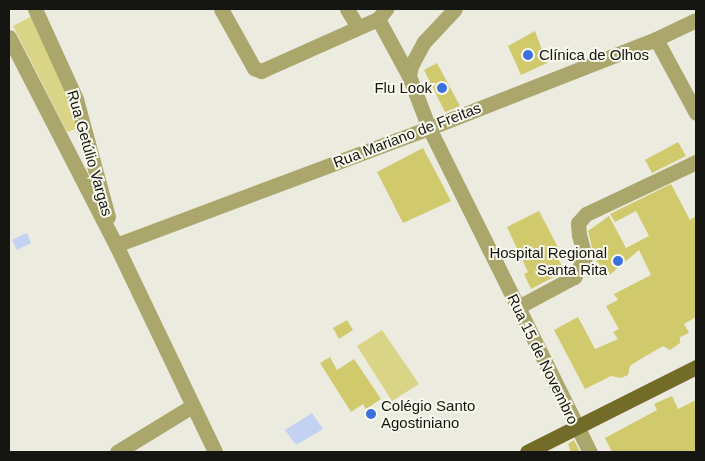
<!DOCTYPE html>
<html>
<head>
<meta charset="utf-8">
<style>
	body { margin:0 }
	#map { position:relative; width:705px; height:461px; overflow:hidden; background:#ebebe0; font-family:Helvetica,sans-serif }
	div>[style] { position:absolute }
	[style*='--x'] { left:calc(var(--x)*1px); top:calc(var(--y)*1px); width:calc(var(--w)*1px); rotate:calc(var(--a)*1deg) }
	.green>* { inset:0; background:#dad487 }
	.water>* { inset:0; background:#c2d2f0 }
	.building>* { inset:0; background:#d1ca6d }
	.minor>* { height:15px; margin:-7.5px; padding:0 7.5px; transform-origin:7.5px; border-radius:7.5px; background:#aba76c }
	.major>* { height:15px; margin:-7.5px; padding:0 7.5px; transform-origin:7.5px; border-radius:7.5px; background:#726c28 }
	.dots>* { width:14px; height:14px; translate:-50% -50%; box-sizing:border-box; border:2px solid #f8f8ed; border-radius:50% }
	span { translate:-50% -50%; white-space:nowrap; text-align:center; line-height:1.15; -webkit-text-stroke:4px #f8f8ed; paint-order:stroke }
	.poi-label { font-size:15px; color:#151511 }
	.left { translate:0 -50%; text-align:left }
	.right { translate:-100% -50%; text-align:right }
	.street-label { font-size:15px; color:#151511 }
	.frame { position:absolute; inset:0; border:10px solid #151511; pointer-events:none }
</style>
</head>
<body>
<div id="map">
	<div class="green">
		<i style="clip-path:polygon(34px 15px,81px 127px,67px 132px,13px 26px)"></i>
		<i style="clip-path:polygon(382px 330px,419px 384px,392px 401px,357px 346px)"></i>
	</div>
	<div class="water">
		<i style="clip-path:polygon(27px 233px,31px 243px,17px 250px,12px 240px)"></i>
		<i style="clip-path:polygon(312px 413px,323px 429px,296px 445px,285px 430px)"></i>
	</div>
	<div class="building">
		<i style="clip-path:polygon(535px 31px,547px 63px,521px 75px,508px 46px)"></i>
		<i style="clip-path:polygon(437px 63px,460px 106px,445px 112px,424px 70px)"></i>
		<i style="clip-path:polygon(678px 142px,686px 156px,652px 173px,645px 160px)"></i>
		<i style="clip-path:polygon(423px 148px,451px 201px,403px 223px,377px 172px)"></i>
		<i style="clip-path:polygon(671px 184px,690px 220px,696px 216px,696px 317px,684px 324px,689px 333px,680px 337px,680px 343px,670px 350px,663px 346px,634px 363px,630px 366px,628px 375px,621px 378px,611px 376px,585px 389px,554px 330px,578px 317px,595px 349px,618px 339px,613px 332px,619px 329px,606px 306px,618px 300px,614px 294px,651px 275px,639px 250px,606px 278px,594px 256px,588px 231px,609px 216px,626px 248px,649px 236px,636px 211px,615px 222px,610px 214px)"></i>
		<i style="clip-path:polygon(539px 211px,560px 251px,555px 253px,565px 271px,531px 289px,524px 274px,528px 272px,507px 227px)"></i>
		<i style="clip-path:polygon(347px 320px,353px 330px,339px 339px,333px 328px)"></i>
		<i style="clip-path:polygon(330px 357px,337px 370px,354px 359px,381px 399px,366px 409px,363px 404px,351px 412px,320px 363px)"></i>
		<i style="clip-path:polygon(672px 396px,678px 409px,696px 400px,696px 452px,612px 452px,605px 438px,657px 410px,654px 404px)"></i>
		<i style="clip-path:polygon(574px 440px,580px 452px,571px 452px,568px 444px)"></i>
	</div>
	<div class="minor">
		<i style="--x:35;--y:9;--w:99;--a:65.5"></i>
		<i style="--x:76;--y:99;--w:122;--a:74.8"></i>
		<i style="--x:221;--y:9;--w:68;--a:60.8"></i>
		<i style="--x:254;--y:68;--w:8;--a:23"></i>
		<i style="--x:261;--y:71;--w:128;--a:-24"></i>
		<i style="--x:378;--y:19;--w:13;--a:-51"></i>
		<i style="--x:347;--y:9;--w:21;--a:59"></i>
		<i style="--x:378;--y:19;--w:65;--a:61.5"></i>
		<i style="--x:409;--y:76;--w:56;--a:69"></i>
		<i style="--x:429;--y:128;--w:362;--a:63.6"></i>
		<i style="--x:9;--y:37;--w:234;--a:62.8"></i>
		<i style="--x:116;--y:245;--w:229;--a:64.4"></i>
		<i style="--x:656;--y:39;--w:84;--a:61.6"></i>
		<i style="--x:409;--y:76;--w:10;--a:-79"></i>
		<i style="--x:411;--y:66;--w:27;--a:-62"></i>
		<i style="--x:424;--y:42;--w:45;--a:-46.8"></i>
		<i style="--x:116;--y:245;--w:334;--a:-20.5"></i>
		<i style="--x:429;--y:128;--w:244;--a:-21.4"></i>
		<i style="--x:656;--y:39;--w:44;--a:-25.4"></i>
		<i style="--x:518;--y:307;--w:64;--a:-28.2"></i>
		<i style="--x:574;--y:277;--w:23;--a:-61"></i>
		<i style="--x:585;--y:257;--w:23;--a:-105"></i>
		<i style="--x:579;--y:235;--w:12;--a:-95"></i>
		<i style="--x:578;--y:223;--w:12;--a:-48"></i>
		<i style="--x:586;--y:214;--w:122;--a:-25.3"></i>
		<i style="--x:117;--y:452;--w:88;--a:-31.5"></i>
	</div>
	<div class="major">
		<i style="--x:527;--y:452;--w:189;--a:-26.7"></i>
	</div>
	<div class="dots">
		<i style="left:528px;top:55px;background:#3b70df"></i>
		<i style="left:442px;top:88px;background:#3b70df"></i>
		<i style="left:618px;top:261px;background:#3b70df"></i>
		<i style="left:371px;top:414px;background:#3b70df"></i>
	</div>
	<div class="poi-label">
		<span class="left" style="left:539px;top:55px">Clínica de Olhos</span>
		<span class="right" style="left:432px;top:88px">Flu Look</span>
		<span class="right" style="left:607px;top:261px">Hospital Regional<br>Santa Rita</span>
		<span class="left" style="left:381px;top:414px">Colégio Santo<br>Agostiniano</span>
	</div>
	<div class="street-label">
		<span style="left:407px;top:135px;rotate:-21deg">Rua Mariano de Freitas</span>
		<span style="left:90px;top:153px;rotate:74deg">Rua Getúlio Vargas</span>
		<span style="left:543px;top:359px;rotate:64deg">Rua 15 de Novembro</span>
	</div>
	<div class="frame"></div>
</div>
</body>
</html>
